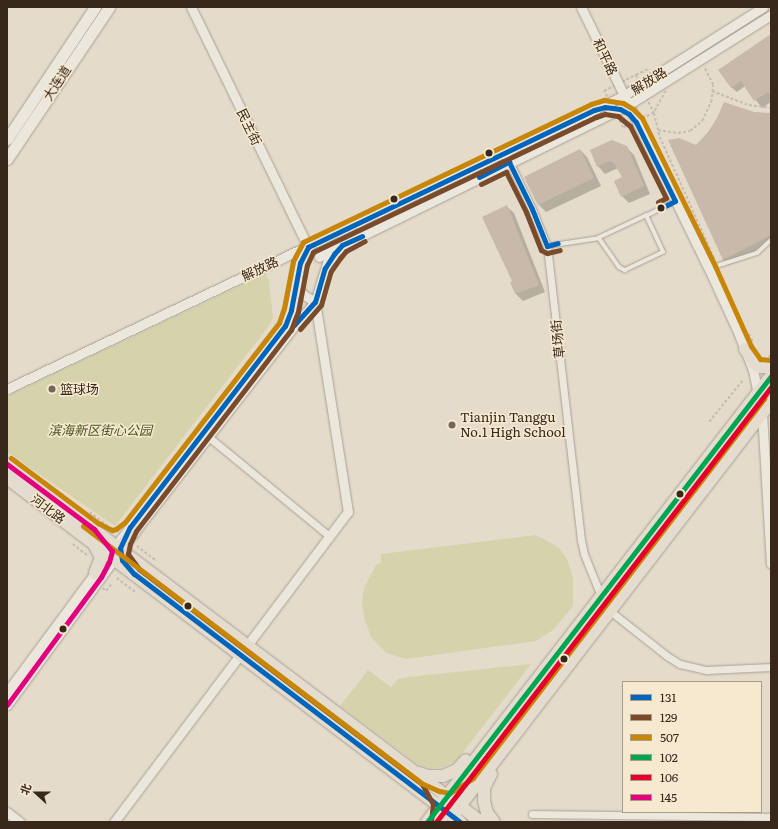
<!DOCTYPE html>
<html>
<head>
<meta charset="utf-8">
<style>
	body { margin:0 }
	#map { position:relative; width:778px; height:829px; overflow:hidden; background:#e4dbca; font-family:Literata,"Noto Sans SC",serif }
	div>[style] { position:absolute }
	[style*='--x'] { left:calc(var(--x)*1px); top:calc(var(--y)*1px); width:calc(var(--w)*1px); rotate:calc(var(--a)*1deg) }
	.green>* { inset:0; background:#d6d3ac }
	.shadow>* { inset:0; background:#0003 }
	.building>* { inset:0; background:#c8b9ab }
	.path>* { height:1.5px; margin-top:-0.75px; transform-origin:0; background:repeating-linear-gradient(90deg,#c5bdb4 0 3px,transparent 0 5px) }
	.roads { filter:drop-shadow(0 0 1px #a9a094) drop-shadow(0 0 1px #a9a094) }
	.service>* { height:3.5px; margin:-1.75px; padding:0 1.75px; transform-origin:1.75px; border-radius:1.75px; background:#ece7dd }
	.minor>* { height:7px; margin:-3.5px; padding:0 3.5px; transform-origin:3.5px; border-radius:3.5px; background:#ece7dd }
	.tertiary>* { height:9px; margin:-4.5px; padding:0 4.5px; transform-origin:4.5px; border-radius:4.5px; background:#ece7dd }
	.secondary>* { height:11px; margin:-5.5px; padding:0 5.5px; transform-origin:5.5px; border-radius:5.5px; background:#ece7dd }
	.primary>* { height:12px; margin:-6px; padding:0 6px; transform-origin:6px; border-radius:6px; background:#e4dcce }
	.bus-1>* { height:5px; margin:-2.5px; padding:0 2.5px; transform-origin:2.5px; border-radius:2.5px; background:#0065bd }
	.bus-2>* { height:5px; margin:-2.5px; padding:0 2.5px; transform-origin:2.5px; border-radius:2.5px; background:#7a4b2a }
	.bus-3>* { height:5px; margin:-2.5px; padding:0 2.5px; transform-origin:2.5px; border-radius:2.5px; background:#c78607 }
	.bus-4>* { height:5px; margin:-2.5px; padding:0 2.5px; transform-origin:2.5px; border-radius:2.5px; background:#00a651 }
	.bus-5>* { height:5px; margin:-2.5px; padding:0 2.5px; transform-origin:2.5px; border-radius:2.5px; background:#e4002b }
	.bus-6>* { height:5px; margin:-2.5px; padding:0 2.5px; transform-origin:2.5px; border-radius:2.5px; background:#e5007d }
	.dots>* { width:11px; height:11px; translate:-50% -50%; box-sizing:border-box; border:2px solid #f6e9d0; border-radius:50% }
	span { translate:-50% -50%; white-space:nowrap; text-align:center; line-height:1.15; -webkit-text-stroke:3px #f6e9d0; paint-order:stroke }
	.street-label { font-size:13px; color:#38281c }
	.poi-label { font-size:13px; color:#38281c }
	.left { translate:0 -50%; text-align:left }
	.park-label { font-size:13px; color:#4b5522; font-style:italic }
	.frame { position:absolute; inset:0; border:8px solid #38281c; pointer-events:none }
	.legend { position:absolute; left:622px; top:681px; width:140px; height:132px; box-sizing:border-box; background:#f6e9d0; border:1px solid #aa9c88; margin:0; padding:5px 7px; list-style:none; font-size:12px; color:#38281c }
	.legend li { display:flex; align-items:center; gap:8px; height:20px }
	.legend b { width:20px; border:1px solid #aa9c88 }
	.north { position:absolute; left:16px; top:773px; width:40px; height:40px; -webkit-text-stroke:3px #f6e9d0; paint-order:stroke; rotate:291deg; font-size:11px; font-weight:700; line-height:16px; text-align:center; color:#38281c }
	.north::after { content:''; display:block; margin:auto; width:14px; height:18px; background:#38281c; clip-path:polygon(50% 0,100% 100%,50% 72%,0 100%) }
</style>
</head>
<body>
<div id="map">
	<div class="green">
		<i style="clip-path:polygon(265px 274px,269px 280px,273px 318px,268px 327px,115px 526px,7px 452px,7px 396px)"></i>
		<i style="clip-path:polygon(536px 535px,558px 547px,567px 559px,573px 577px,573px 606px,553px 630px,536px 641px,406px 659px,386px 653px,371px 637px,365px 621px,362px 603px,364px 588px,376px 565px,381px 563px,381px 554px)"></i>
		<i style="clip-path:polygon(531px 664px,457px 760px,443px 767px,431px 768px,419px 765px,340px 706px,368px 670px,391px 687px,398px 679px,408px 677px)"></i>
	</div>
	<div class="shadow">
		<i style="clip-path:polygon(771px 35px,771px 102px,762px 108px,745px 86px,737px 92px,731px 87px)"></i>
		<i style="clip-path:polygon(754px 113px,771px 114px,771px 243px,729px 265px,723px 260px,696px 146px)"></i>
		<i style="clip-path:polygon(626px 147px,634px 155px,650px 194px,629px 203px,622px 196px,623px 177px,618px 168px,605px 174px,598px 166px,592px 151px)"></i>
		<i style="clip-path:polygon(580px 150px,587px 157px,601px 186px,546px 212px,539px 205px)"></i>
		<i style="clip-path:polygon(506px 206px,514px 213px,545px 292px,523px 301px,516px 294px,511px 283px,513px 281px)"></i>
	</div>
	<div class="building">
		<i style="clip-path:polygon(771px 34px,771px 97px,768px 92px,754px 101px,741px 81px,731px 88px,718px 70px)"></i>
		<i style="clip-path:polygon(724px 102px,754px 112px,771px 113px,771px 235px,723px 260px,668px 140px,679px 138px,696px 145px,708px 132px,717px 118px)"></i>
		<i style="clip-path:polygon(612px 140px,627px 146px,644px 186px,621px 197px,614px 181px,622px 177px,614px 163px,609px 161px,597px 167px,590px 150px)"></i>
		<i style="clip-path:polygon(580px 149px,594px 178px,538px 205px,524px 177px)"></i>
		<i style="clip-path:polygon(507px 205px,539px 285px,515px 294px,510px 282px,512px 281px,482px 217px)"></i>
	</div>
	<div class="path">
		<i style="--x:636;--y:75;--w:42;--a:64.7"></i>
		<i style="--x:654;--y:113;--w:34;--a:154"></i>
		<i style="--x:623;--y:128;--w:42;--a:-117.2"></i>
		<i style="--x:604;--y:91;--w:36;--a:-27"></i>
		<i style="--x:636;--y:75;--w:13;--a:-27"></i>
		<i style="--x:666;--y:91;--w:25;--a:119"></i>
		<i style="--x:654;--y:113;--w:25;--a:76"></i>
		<i style="--x:660;--y:137;--w:135;--a:65.9"></i>
		<i style="--x:712;--y:91;--w:40;--a:21"></i>
		<i style="--x:749;--y:105;--w:22;--a:8"></i>
		<i style="--x:658;--y:130;--w:20;--a:9"></i>
		<i style="--x:678;--y:133;--w:12;--a:-9"></i>
		<i style="--x:690;--y:131;--w:16;--a:-40"></i>
		<i style="--x:702;--y:121;--w:21;--a:-65"></i>
		<i style="--x:711;--y:102;--w:17;--a:-83"></i>
		<i style="--x:713;--y:85;--w:20;--a:-117"></i>
		<i style="--x:749;--y:334;--w:10;--a:61"></i>
		<i style="--x:768;--y:357;--w:4;--a:-34"></i>
		<i style="--x:709;--y:422;--w:54;--a:-51"></i>
		<i style="--x:90;--y:512;--w:29;--a:38"></i>
		<i style="--x:73;--y:544;--w:18;--a:38"></i>
		<i style="--x:137;--y:546;--w:25;--a:37"></i>
		<i style="--x:117;--y:578;--w:25;--a:37"></i>
		<i style="--x:103;--y:588;--w:4;--a:45"></i>
		<i style="--x:106;--y:591;--w:10;--a:-53"></i>
	</div>
	<div class="roads">
		<div class="service">
			<i style="--x:646;--y:216;--w:33;--a:-27"></i>
			<i style="--x:547;--y:246;--w:53;--a:-8.7"></i>
			<i style="--x:599;--y:238;--w:35;--a:55"></i>
			<i style="--x:619;--y:267;--w:7;--a:27"></i>
			<i style="--x:625;--y:270;--w:42;--a:-25.3"></i>
			<i style="--x:663;--y:252;--w:40;--a:-115"></i>
			<i style="--x:646;--y:216;--w:52;--a:154.9"></i>
			<i style="--x:710;--y:268;--w:49;--a:-17.7"></i>
			<i style="--x:757;--y:253;--w:19;--a:-43"></i>
		</div>
		<div class="minor">
			<i style="--x:505;--y:153;--w:62;--a:64.3"></i>
			<i style="--x:532;--y:209;--w:40;--a:68"></i>
			<i style="--x:547;--y:246;--w:296;--a:83.4"></i>
			<i style="--x:581;--y:540;--w:14;--a:78"></i>
			<i style="--x:584;--y:554;--w:45;--a:68"></i>
			<i style="--x:601;--y:596;--w:17;--a:59"></i>
			<i style="--x:610;--y:611;--w:73;--a:38.3"></i>
			<i style="--x:667;--y:656;--w:15;--a:32"></i>
			<i style="--x:680;--y:664;--w:28;--a:13"></i>
			<i style="--x:707;--y:670;--w:64;--a:-2.7"></i>
			<i style="--x:205;--y:434;--w:161;--a:39.4"></i>
			<i style="--x:532;--y:814;--w:239;--a:0.7"></i>
		</div>
		<div class="tertiary">
			<i style="--x:191;--y:7;--w:267;--a:64"></i>
			<i style="--x:581;--y:7;--w:292;--a:64"></i>
			<i style="--x:709;--y:269;--w:69;--a:65.3"></i>
			<i style="--x:738;--y:332;--w:41;--a:68.5"></i>
			<i style="--x:753;--y:370;--w:44;--a:78.2"></i>
			<i style="--x:762;--y:413;--w:151;--a:86.6"></i>
			<i style="--x:319;--y:257;--w:344;--a:-26.2"></i>
			<i style="--x:628;--y:105;--w:169;--a:-32.2"></i>
			<i style="--x:297;--y:280;--w:14;--a:73"></i>
			<i style="--x:301;--y:293;--w:17;--a:33"></i>
			<i style="--x:7;--y:389;--w:682;--a:-25.44"></i>
			<i style="--x:623;--y:96;--w:166;--a:-32.4"></i>
			<i style="--x:132;--y:535;--w:269;--a:-52.2"></i>
			<i style="--x:297;--y:322;--w:27;--a:-48"></i>
			<i style="--x:120;--y:540;--w:270;--a:-52.4"></i>
			<i style="--x:285;--y:326;--w:17;--a:-69"></i>
			<i style="--x:291;--y:310;--w:48;--a:-79.2"></i>
			<i style="--x:300;--y:263;--w:18;--a:-63"></i>
			<i style="--x:7;--y:692;--w:153;--a:-53.5"></i>
			<i style="--x:7;--y:705;--w:186;--a:-53.7"></i>
			<i style="--x:7;--y:812;--w:16;--a:38"></i>
			<i style="--x:114;--y:822;--w:388;--a:-53"></i>
			<i style="--x:348;--y:512;--w:213;--a:-98.9"></i>
			<i style="--x:315;--y:302;--w:41;--a:-72.9"></i>
			<i style="--x:327;--y:263;--w:23;--a:-50"></i>
		</div>
		<div class="secondary">
			<i style="--x:7;--y:139;--w:159;--a:-56.3"></i>
			<i style="--x:7;--y:159;--w:183;--a:-56.1"></i>
		</div>
		<div class="primary">
			<i style="--x:745;--y:349;--w:18;--a:56"></i>
			<i style="--x:755;--y:364;--w:6;--a:31"></i>
			<i style="--x:760;--y:367;--w:11;--a:0"></i>
			<i style="--x:7;--y:464;--w:594;--a:37.06"></i>
			<i style="--x:7;--y:478;--w:569;--a:37.21"></i>
			<i style="--x:95;--y:546;--w:13;--a:63"></i>
			<i style="--x:101;--y:558;--w:16;--a:112"></i>
			<i style="--x:112;--y:549;--w:7;--a:-8"></i>
			<i style="--x:119;--y:548;--w:23;--a:-47"></i>
			<i style="--x:419;--y:773;--w:10;--a:17"></i>
			<i style="--x:429;--y:776;--w:14;--a:0"></i>
			<i style="--x:443;--y:776;--w:15;--a:-23"></i>
			<i style="--x:457;--y:770;--w:13;--a:-48"></i>
			<i style="--x:491;--y:774;--w:16;--a:117"></i>
			<i style="--x:484;--y:788;--w:13;--a:90"></i>
			<i style="--x:484;--y:801;--w:12;--a:76"></i>
			<i style="--x:487;--y:813;--w:11;--a:52"></i>
			<i style="--x:456;--y:811;--w:516;--a:-52.4"></i>
			<i style="--x:427;--y:822;--w:563;--a:-52.36"></i>
			<i style="--x:441;--y:822;--w:9;--a:-77"></i>
			<i style="--x:443;--y:813;--w:10;--a:-101"></i>
		</div>
	</div>
	<div class="bus-1">
		<i style="--x:479;--y:177;--w:34;--a:-27"></i>
		<i style="--x:509;--y:162;--w:52;--a:63.9"></i>
		<i style="--x:532;--y:209;--w:40;--a:68"></i>
		<i style="--x:547;--y:246;--w:11;--a:-15"></i>
		<i style="--x:294;--y:325;--w:31;--a:-48"></i>
		<i style="--x:315;--y:302;--w:35;--a:-74"></i>
		<i style="--x:325;--y:268;--w:17;--a:-57"></i>
		<i style="--x:334;--y:254;--w:12;--a:-48"></i>
		<i style="--x:342;--y:245;--w:22;--a:-24"></i>
		<i style="--x:460;--y:822;--w:410;--a:-142.7"></i>
		<i style="--x:134;--y:574;--w:18;--a:-131"></i>
		<i style="--x:122;--y:560;--w:12;--a:-99"></i>
		<i style="--x:120;--y:548;--w:23;--a:-65"></i>
		<i style="--x:130;--y:527;--w:254;--a:-52.4"></i>
		<i style="--x:285;--y:326;--w:17;--a:-69"></i>
		<i style="--x:291;--y:310;--w:48;--a:-79.2"></i>
		<i style="--x:300;--y:263;--w:18;--a:-63"></i>
		<i style="--x:308;--y:247;--w:317;--a:-25.6"></i>
		<i style="--x:594;--y:110;--w:11;--a:-15"></i>
		<i style="--x:605;--y:107;--w:15;--a:8"></i>
		<i style="--x:620;--y:109;--w:10;--a:29"></i>
		<i style="--x:629;--y:114;--w:11;--a:49"></i>
		<i style="--x:636;--y:122;--w:88;--a:63.7"></i>
		<i style="--x:675;--y:201;--w:16;--a:153"></i>
	</div>
	<div class="bus-2">
		<i style="--x:481;--y:184;--w:28;--a:-26"></i>
		<i style="--x:506;--y:172;--w:45;--a:63.4"></i>
		<i style="--x:526;--y:212;--w:41;--a:68.5"></i>
		<i style="--x:541;--y:250;--w:7;--a:27"></i>
		<i style="--x:547;--y:253;--w:13;--a:-13"></i>
		<i style="--x:300;--y:329;--w:32;--a:-49"></i>
		<i style="--x:321;--y:305;--w:35;--a:-74"></i>
		<i style="--x:331;--y:271;--w:16;--a:-55"></i>
		<i style="--x:340;--y:258;--w:9;--a:-49"></i>
		<i style="--x:346;--y:251;--w:21;--a:-28"></i>
		<i style="--x:431;--y:822;--w:18;--a:-84"></i>
		<i style="--x:433;--y:804;--w:23;--a:-119"></i>
		<i style="--x:422;--y:784;--w:355;--a:-142.8"></i>
		<i style="--x:139;--y:569;--w:19;--a:-126"></i>
		<i style="--x:128;--y:554;--w:10;--a:-79"></i>
		<i style="--x:130;--y:544;--w:14;--a:-65"></i>
		<i style="--x:136;--y:531;--w:254;--a:-52.4"></i>
		<i style="--x:291;--y:330;--w:19;--a:-69"></i>
		<i style="--x:298;--y:312;--w:48;--a:-79.2"></i>
		<i style="--x:307;--y:265;--w:14;--a:-65"></i>
		<i style="--x:313;--y:252;--w:314;--a:-25.5"></i>
		<i style="--x:596;--y:117;--w:9;--a:-18"></i>
		<i style="--x:605;--y:114;--w:13;--a:9"></i>
		<i style="--x:618;--y:116;--w:16;--a:40"></i>
		<i style="--x:630;--y:126;--w:80;--a:63.4"></i>
		<i style="--x:666;--y:198;--w:9;--a:153"></i>
	</div>
	<div class="bus-3">
		<i style="--x:11;--y:458;--w:109;--a:36.8"></i>
		<i style="--x:98;--y:523;--w:16;--a:27"></i>
		<i style="--x:112;--y:530;--w:4;--a:-14"></i>
		<i style="--x:116;--y:529;--w:11;--a:-38"></i>
		<i style="--x:125;--y:522;--w:252;--a:-52.3"></i>
		<i style="--x:279;--y:323;--w:16;--a:-72"></i>
		<i style="--x:284;--y:308;--w:48;--a:-79.2"></i>
		<i style="--x:293;--y:261;--w:21;--a:-62"></i>
		<i style="--x:303;--y:242;--w:319;--a:-25.6"></i>
		<i style="--x:591;--y:104;--w:14;--a:-17"></i>
		<i style="--x:604;--y:100;--w:19;--a:9"></i>
		<i style="--x:623;--y:103;--w:12;--a:31"></i>
		<i style="--x:633;--y:109;--w:13;--a:45"></i>
		<i style="--x:642;--y:118;--w:165;--a:63.7"></i>
		<i style="--x:715;--y:266;--w:88;--a:65.8"></i>
		<i style="--x:751;--y:346;--w:16;--a:55"></i>
		<i style="--x:760;--y:359;--w:11;--a:5"></i>
		<i style="--x:83;--y:526;--w:425;--a:37.2"></i>
		<i style="--x:421;--y:783;--w:20;--a:24"></i>
		<i style="--x:439;--y:791;--w:11;--a:10"></i>
		<i style="--x:450;--y:793;--w:27;--a:-33"></i>
		<i style="--x:473;--y:778;--w:479;--a:-52.5"></i>
	</div>
	<div class="bus-4">
		<i style="--x:427;--y:822;--w:563;--a:-52.36"></i>
	</div>
	<div class="bus-5">
		<i style="--x:436;--y:822;--w:549;--a:-52.4"></i>
	</div>
	<div class="bus-6">
		<i style="--x:7;--y:464;--w:109;--a:36.8"></i>
		<i style="--x:94;--y:529;--w:28;--a:51"></i>
		<i style="--x:112;--y:551;--w:11;--a:105"></i>
		<i style="--x:109;--y:562;--w:17;--a:118"></i>
		<i style="--x:101;--y:577;--w:159;--a:126.3"></i>
	</div>
	<div class="dots">
		<i style="left:489px;top:153px;background:#38281c"></i>
		<i style="left:394px;top:199px;background:#38281c"></i>
		<i style="left:661px;top:208px;background:#38281c"></i>
		<i style="left:52px;top:389px;background:#746759"></i>
		<i style="left:452px;top:425px;background:#746759"></i>
		<i style="left:680px;top:494px;background:#38281c"></i>
		<i style="left:188px;top:606px;background:#38281c"></i>
		<i style="left:63px;top:629px;background:#38281c"></i>
		<i style="left:564px;top:659px;background:#38281c"></i>
	</div>
	<div class="street-label">
		<span style="left:605px;top:57px;rotate:65deg">和平路</span>
		<span style="left:649px;top:81px;rotate:-32deg">解放路</span>
		<span style="left:57px;top:83px;rotate:-57deg">大连道</span>
		<span style="left:249px;top:127px;rotate:64deg">民主街</span>
		<span style="left:260px;top:269px;rotate:-25deg">解放路</span>
		<span style="left:558px;top:339px;rotate:-96deg">草场街</span>
		<span style="left:48px;top:509px;rotate:37deg">河北路</span>
	</div>
	<div class="poi-label">
		<span class="left" style="left:60px;top:389px">篮球场</span>
		<span class="left" style="left:460px;top:425px">Tianjin Tanggu<br>No.1 High School</span>
	</div>
	<div class="park-label">
		<span style="left:100px;top:430px">滨海新区街心公园</span>
	</div>
	<div class="frame"></div>
	<ul class="legend">
	<li><b style="height:5px;background:#0065bd"></b>131</li>
	<li><b style="height:5px;background:#7a4b2a"></b>129</li>
	<li><b style="height:5px;background:#c78607"></b>507</li>
	<li><b style="height:5px;background:#00a651"></b>102</li>
	<li><b style="height:5px;background:#e4002b"></b>106</li>
	<li><b style="height:5px;background:#e5007d"></b>145</li>
	</ul>
	<div class="north">北</div>
</div>
</body>
</html>
